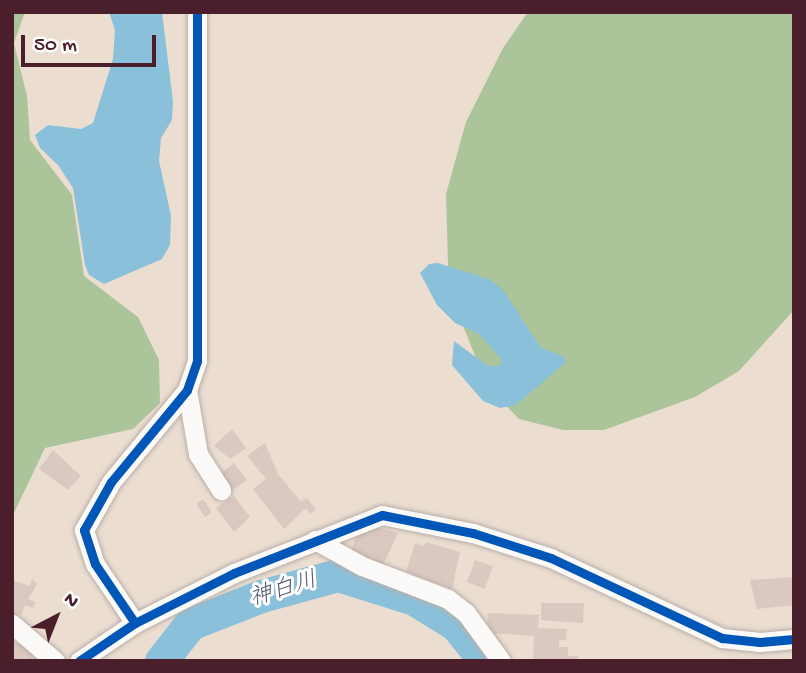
<!DOCTYPE html>
<html>
<head>
<meta charset="utf-8">
<style>
	body { margin:0 }
	#map { position:relative; width:806px; height:673px; overflow:hidden; background:#ebded1; font-family:"Gochi Hand","Klee One",sans-serif }
	div>[style] { position:absolute }
	[style*='--x'] { left:calc(var(--x)*1px); top:calc(var(--y)*1px); width:calc(var(--w)*1px); rotate:calc(var(--a)*1deg) }
	.forest>* { inset:0; background:#acc499 }
	.water>* { inset:0; background:#8ac0d9 }
	.river>* { height:33px; margin:-16.5px; padding:0 16.5px; transform-origin:16.5px; border-radius:16.5px; background:#8ac0d9 }
	.building>* { inset:0; background:#dac8c1 }
	.roads { filter:drop-shadow(0 0 2px #bbaea7) drop-shadow(0 0 2px #bbaea7) }
	.street>* { height:19px; margin:-9.5px; padding:0 9.5px; transform-origin:9.5px; border-radius:9.5px; background:#fcfaf8 }
	.cycleway>* { height:9px; margin:-4.5px; padding:0 4.5px; transform-origin:4.5px; border-radius:4.5px; background:#0057b8 }
	span { translate:-50% -50%; white-space:nowrap; text-align:center; line-height:1.15; -webkit-text-stroke:6px #fff; paint-order:stroke }
	.water-label { font-size:23px; color:#535a72; font-style:italic }
	.frame { position:absolute; inset:0; border:14px solid #4a1f2b; pointer-events:none }
	.north { position:absolute; left:21px; top:582px; width:70px; height:70px; -webkit-text-stroke:5px #fff; paint-order:stroke; rotate:42deg; font-size:19px; font-weight:700; line-height:28px; text-align:center; color:#4a1f2b }
	.north::after { content:''; display:block; margin:auto; width:24px; height:32px; background:#4a1f2b; clip-path:polygon(50% 0,100% 100%,50% 72%,0 100%) }
	.scale { position:absolute; left:21px; top:35px; width:135px; height:32px; box-sizing:border-box; border:4px solid #4a1f2b; border-top:0; padding-left:9px; font-size:21px; line-height:24px; white-space:nowrap; color:#4a1f2b; -webkit-text-stroke:5px #fff; paint-order:stroke }
</style>
</head>
<body>
<div id="map">
	<div class="forest">
		<i style="clip-path:polygon(12px 12px,25px 12px,14px 43px,27px 96px,30px 140px,72px 195px,84px 276px,138px 317px,159px 360px,160px 403px,133px 429px,45px 448px,12px 517px)"></i>
		<i style="clip-path:polygon(528px 12px,794px 12px,794px 310px,739px 371px,695px 397px,604px 430px,563px 430px,519px 419px,487px 386px,462px 323px,448px 265px,446px 194px,466px 122px,503px 48px)"></i>
	</div>
	<div class="water">
		<i style="clip-path:polygon(109px 12px,162px 12px,173px 102px,172px 120px,161px 138px,159px 161px,171px 216px,170px 245px,162px 259px,104px 284px,89px 275px,85px 265px,73px 188px,58px 165px,40px 148px,35px 135px,48px 125px,81px 129px,93px 123px,113px 59px,115px 30px)"></i>
		<i style="clip-path:polygon(438px 263px,491px 280px,504px 291px,540px 347px,564px 357px,565px 363px,516px 405px,500px 408px,483px 401px,452px 365px,454px 341px,488px 366px,500px 366px,501px 359px,479px 334px,455px 323px,437px 305px,420px 273px,429px 264px)"></i>
	</div>
	<div class="river">
		<i style="--x:161;--y:661;--w:47;--a:-51.9"></i>
		<i style="--x:190;--y:624;--w:76;--a:-21.5"></i>
		<i style="--x:261;--y:596;--w:80;--a:-15.3"></i>
		<i style="--x:338;--y:575;--w:80;--a:17.5"></i>
		<i style="--x:414;--y:599;--w:49;--a:31.8"></i>
		<i style="--x:456;--y:625;--w:46;--a:51.1"></i>
	</div>
	<div class="building">
		<i style="clip-path:polygon(232px 429px,246px 448px,230px 459px,214px 446px)"></i>
		<i style="clip-path:polygon(265px 443px,278px 474px,301px 502px,307px 498px,316px 509px,310px 514px,306px 508px,284px 529px,253px 489px,266px 479px,247px 456px)"></i>
		<i style="clip-path:polygon(53px 450px,81px 476px,68px 490px,39px 469px)"></i>
		<i style="clip-path:polygon(234px 463px,247px 480px,230px 492px,218px 475px)"></i>
		<i style="clip-path:polygon(234px 496px,250px 517px,234px 532px,216px 508px)"></i>
		<i style="clip-path:polygon(203px 499px,212px 512px,205px 517px,196px 504px)"></i>
		<i style="clip-path:polygon(372px 526px,398px 533px,383px 565px,351px 552px,357px 533px,369px 533px)"></i>
		<i style="clip-path:polygon(426px 542px,460px 552px,452px 589px,406px 572px,415px 543px,424px 546px)"></i>
		<i style="clip-path:polygon(475px 560px,493px 566px,485px 589px,467px 582px)"></i>
		<i style="clip-path:polygon(794px 577px,794px 605px,757px 609px,750px 580px)"></i>
		<i style="clip-path:polygon(32px 579px,37px 584px,28px 599px,36px 602px,33px 608px,25px 605px,22px 614px,12px 615px,12px 580px,30px 586px)"></i>
		<i style="clip-path:polygon(541px 603px,584px 603px,583px 623px,541px 620px)"></i>
		<i style="clip-path:polygon(488px 613px,539px 615px,538px 628px,567px 629px,566px 640px,559px 640px,559px 647px,568px 647px,568px 656px,578px 656px,578px 661px,533px 661px,534px 636px,487px 633px)"></i>
		<i style="clip-path:polygon(24px 637px,32px 646px,28px 651px,37px 661px,12px 661px,12px 639px,17px 644px)"></i>
	</div>
	<div class="roads">
		<div class="street">
			<i style="--x:187;--y:390;--w:65;--a:80.2"></i>
			<i style="--x:198;--y:454;--w:43;--a:57.4"></i>
			<i style="--x:315;--y:540;--w:54;--a:29"></i>
			<i style="--x:362;--y:566;--w:92;--a:21"></i>
			<i style="--x:448;--y:599;--w:23;--a:38"></i>
			<i style="--x:466;--y:613;--w:59;--a:53.9"></i>
			<i style="--x:135;--y:623;--w:71;--a:-124.1"></i>
			<i style="--x:95;--y:564;--w:36;--a:-108"></i>
			<i style="--x:84;--y:530;--w:55;--a:-60.6"></i>
			<i style="--x:111;--y:482;--w:119;--a:-50.4"></i>
			<i style="--x:187;--y:390;--w:31;--a:-71"></i>
			<i style="--x:197;--y:361;--w:349;--a:-90"></i>
			<i style="--x:12;--y:624;--w:57;--a:40.7"></i>
			<i style="--x:79;--y:661;--w:68;--a:-34.2"></i>
			<i style="--x:135;--y:623;--w:111;--a:-26.8"></i>
			<i style="--x:234;--y:573;--w:159;--a:-21.4"></i>
			<i style="--x:382;--y:515;--w:93;--a:11.2"></i>
			<i style="--x:473;--y:533;--w:82;--a:17.8"></i>
			<i style="--x:551;--y:558;--w:189;--a:25.1"></i>
			<i style="--x:722;--y:638;--w:38;--a:6"></i>
			<i style="--x:760;--y:642;--w:34;--a:-5"></i>
		</div>
	</div>
	<div class="cycleway">
		<i style="--x:135;--y:623;--w:71;--a:-124.1"></i>
		<i style="--x:95;--y:564;--w:36;--a:-108"></i>
		<i style="--x:84;--y:530;--w:55;--a:-60.6"></i>
		<i style="--x:111;--y:482;--w:119;--a:-50.4"></i>
		<i style="--x:187;--y:390;--w:31;--a:-71"></i>
		<i style="--x:197;--y:361;--w:349;--a:-90"></i>
		<i style="--x:79;--y:661;--w:68;--a:-34.2"></i>
		<i style="--x:135;--y:623;--w:111;--a:-26.8"></i>
		<i style="--x:234;--y:573;--w:159;--a:-21.4"></i>
		<i style="--x:382;--y:515;--w:93;--a:11.2"></i>
		<i style="--x:473;--y:533;--w:82;--a:17.8"></i>
		<i style="--x:551;--y:558;--w:189;--a:25.1"></i>
		<i style="--x:722;--y:638;--w:38;--a:6"></i>
		<i style="--x:760;--y:642;--w:34;--a:-5"></i>
	</div>
	<div class="water-label">
		<span style="left:284px;top:591px;rotate:-17deg">神白川</span>
	</div>
	<div class="frame"></div>
	<div class="north">N</div>
	<div class="scale">50 m</div>
</div>
</body>
</html>
